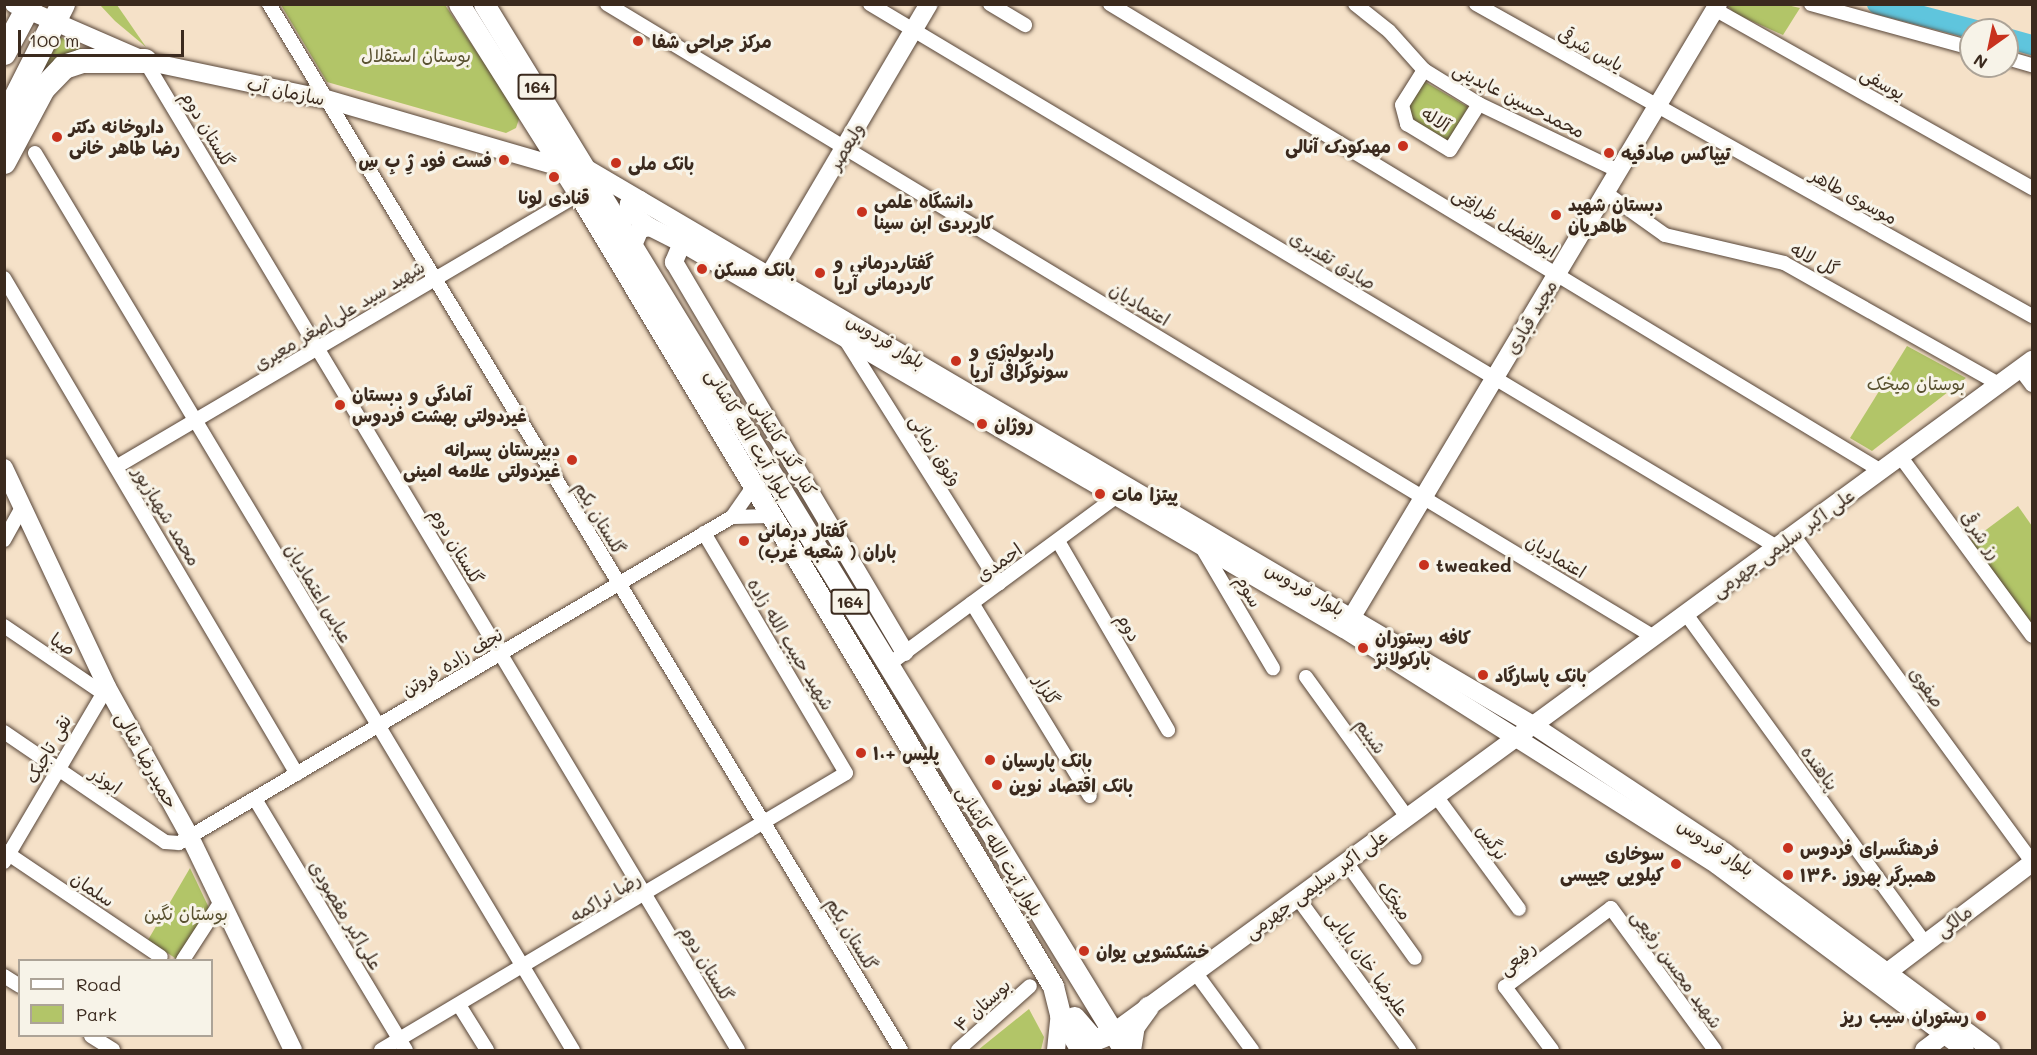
<!DOCTYPE html>
<html>
<head>
<meta charset="utf-8">
<style>
	body { margin:0 }
	#map { position:relative; width:2037px; height:1055px; overflow:hidden; background:#f5e1c8; font-family:Mali,"Playpen Sans Arabic",sans-serif }
	div>[style] { position:absolute }
	[style*='--x'] { left:calc(var(--x)*1px); top:calc(var(--y)*1px); width:calc(var(--w)*1px); rotate:calc(var(--a)*1deg) }
	.green>* { inset:0; background:#b2c568 }
	.river>* { height:20px; margin:-10px; padding:0 10px; transform-origin:10px; border-radius:10px; background:#5fc5dd }
	.roads { filter:drop-shadow(0 0 2px #574538) drop-shadow(0 0 2px #574538) }
	.street>* { height:14px; margin:-7px; padding:0 7px; transform-origin:7px; border-radius:7px; background:#fff }
	.secondary>* { height:18px; margin:-9px; padding:0 9px; transform-origin:9px; border-radius:9px; background:#fff }
	.primary>* { height:21px; margin:-10.5px; padding:0 10.5px; transform-origin:10.5px; border-radius:10.5px; background:#fff }
	.highway>* { height:24px; margin:-12px; padding:0 12px; transform-origin:12px; border-radius:12px; background:#fff }
	.dots>* { width:16px; height:16px; translate:-50% -50%; box-sizing:border-box; border:3px solid #f7f3e8; border-radius:50% }
	span { translate:-50% -50%; white-space:nowrap; text-align:center; line-height:1.15; -webkit-text-stroke:6px #f7f3e8; paint-order:stroke }
	.shield-label span { padding:2px 4px; background:#f7f3e8; border:2px solid; border-radius:4px; -webkit-text-stroke-width:0 }
	.shield-label { font-size:16px; color:#3b2a1e; font-weight:700 }
	.poi-label { font-size:18px; color:#3b2a1e; font-weight:700 }
	.left { translate:0 -50%; text-align:left }
	.right { translate:-100% -50%; text-align:right }
	.street-label { font-size:18px; color:#3b2a1e }
	.park-label { font-size:18px; color:#595130 }
	.frame { position:absolute; inset:0; border:6px solid #3b2a1e; pointer-events:none }
	.legend { position:absolute; left:18px; top:959px; width:195px; height:78px; box-sizing:border-box; background:#f7f3e8; border:2px solid #aca397; margin:0; padding:8px 10px; list-style:none; font-size:18px; color:#3b2a1e }
	.legend li { display:flex; align-items:center; gap:12px; height:30px }
	.legend b { width:30px; border:2px solid #aca397 }
	.north { position:absolute; left:1959px; top:18px; width:60px; height:60px; box-sizing:border-box; background:#f7f3e8; border:2px solid #aca397; border-radius:50%; rotate:213deg; font-size:16px; font-weight:700; line-height:24px; text-align:center; color:#3b2a1e }
	.north::after { content:''; display:block; margin:auto; width:21px; height:27px; background:#c8321e; clip-path:polygon(50% 0,100% 100%,50% 72%,0 100%) }
	.scale { position:absolute; left:18px; top:30px; width:166px; height:27px; box-sizing:border-box; border:3px solid #3b2a1e; border-top:0; padding-left:8px; font-size:18px; line-height:21px; white-space:nowrap; color:#3b2a1e; -webkit-text-stroke:4px #f7f3e8; paint-order:stroke }
</style>
</head>
<body>
<div id="map">
	<div class="green">
		<i style="clip-path:polygon(100px 5px,117px 5px,146px 47px,115px 21px)"></i>
		<i style="clip-path:polygon(281px 5px,445px 5px,520px 116px,516px 128px,506px 133px,327px 82px)"></i>
		<i style="clip-path:polygon(1727px 5px,1787px 5px,1800px 8px,1783px 35px,1734px 13px)"></i>
		<i style="clip-path:polygon(57px 35px,97px 57px,82px 56px,5px 156px,4px 134px)"></i>
		<i style="clip-path:polygon(1422px 80px,1468px 107px,1448px 142px,1409px 121px,1406px 108px)"></i>
		<i style="clip-path:polygon(1907px 346px,1966px 378px,1872px 451px,1850px 438px)"></i>
		<i style="clip-path:polygon(2018px 506px,2032px 526px,2032px 625px,1971px 541px)"></i>
		<i style="clip-path:polygon(190px 868px,210px 910px,178px 960px,148px 940px)"></i>
		<i style="clip-path:polygon(1029px 1009px,1044px 1037px,1041px 1050px,978px 1050px)"></i>
	</div>
	<div class="river">
		<i style="--x:1877;--y:4;--w:102;--a:14.7"></i>
		<i style="--x:2007;--y:38;--w:26;--a:16"></i>
	</div>
	<div class="roads">
		<div class="street">
			<i style="--x:269;--y:4;--w:1222;--a:58.86"></i>
			<i style="--x:607;--y:4;--w:1223;--a:31.16"></i>
			<i style="--x:870;--y:4;--w:1057;--a:30.91"></i>
			<i style="--x:990;--y:4;--w:41;--a:31"></i>
			<i style="--x:1110;--y:4;--w:901;--a:31.2"></i>
			<i style="--x:1355;--y:4;--w:43;--a:38.5"></i>
			<i style="--x:1389;--y:31;--w:52;--a:48.1"></i>
			<i style="--x:1424;--y:70;--w:65;--a:31.7"></i>
			<i style="--x:1479;--y:104;--w:155;--a:25.6"></i>
			<i style="--x:1476;--y:4;--w:638;--a:29.3"></i>
			<i style="--x:1811;--y:4;--w:166;--a:15.4"></i>
			<i style="--x:1716;--y:10;--w:363;--a:29.4"></i>
			<i style="--x:2007;--y:58;--w:26;--a:16"></i>
			<i style="--x:145;--y:61;--w:1153;--a:59.05"></i>
			<i style="--x:1424;--y:70;--w:41;--a:122.2"></i>
			<i style="--x:1402;--y:105;--w:20;--a:75"></i>
			<i style="--x:1407;--y:124;--w:50;--a:31.2"></i>
			<i style="--x:1450;--y:150;--w:54;--a:-57.8"></i>
			<i style="--x:35;--y:153;--w:1046;--a:59.05"></i>
			<i style="--x:1606;--y:193;--w:72;--a:35.4"></i>
			<i style="--x:1665;--y:235;--w:122;--a:13.2"></i>
			<i style="--x:1784;--y:263;--w:247;--a:29.4"></i>
			<i style="--x:4;--y:278;--w:576;--a:59.43"></i>
			<i style="--x:845;--y:339;--w:289;--a:57.8"></i>
			<i style="--x:2020;--y:369;--w:20;--a:53"></i>
			<i style="--x:1900;--y:456;--w:223;--a:53.7"></i>
			<i style="--x:116;--y:467;--w:537;--a:-30.52"></i>
			<i style="--x:732;--y:517;--w:38;--a:-55"></i>
			<i style="--x:1793;--y:535;--w:404;--a:53.8"></i>
			<i style="--x:4;--y:540;--w:38;--a:-61"></i>
			<i style="--x:1058;--y:541;--w:219;--a:59.8"></i>
			<i style="--x:1201;--y:546;--w:142;--a:59.5"></i>
			<i style="--x:972;--y:603;--w:226;--a:58.6"></i>
			<i style="--x:1686;--y:614;--w:407;--a:54"></i>
			<i style="--x:4;--y:626;--w:117;--a:34.2"></i>
			<i style="--x:888;--y:665;--w:292;--a:-36.4"></i>
			<i style="--x:1306;--y:677;--w:173;--a:54.2"></i>
			<i style="--x:4;--y:732;--w:195;--a:34.3"></i>
			<i style="--x:165;--y:842;--w:14;--a:4"></i>
			<i style="--x:179;--y:843;--w:642;--a:-30.52"></i>
			<i style="--x:732;--y:517;--w:40;--a:-1.4"></i>
			<i style="--x:1436;--y:796;--w:140;--a:53.7"></i>
			<i style="--x:255;--y:799;--w:293;--a:59"></i>
			<i style="--x:4;--y:851;--w:189;--a:34"></i>
			<i style="--x:4;--y:862;--w:203;--a:-59.5"></i>
			<i style="--x:1346;--y:862;--w:118;--a:54.3"></i>
			<i style="--x:1297;--y:897;--w:190;--a:53.8"></i>
			<i style="--x:183;--y:960;--w:68;--a:-57"></i>
			<i style="--x:1195;--y:972;--w:97;--a:53.8"></i>
			<i style="--x:4;--y:976;--w:19;--a:32"></i>
			<i style="--x:459;--y:1005;--w:53;--a:58.1"></i>
			<i style="--x:91;--y:1036;--w:26;--a:32"></i>
			<i style="--x:381;--y:1050;--w:541;--a:-30.78"></i>
			<i style="--x:846;--y:773;--w:279;--a:-120.6"></i>
			<i style="--x:958;--y:1050;--w:96;--a:-41.6"></i>
			<i style="--x:1552;--y:1050;--w:79;--a:-126.7"></i>
			<i style="--x:1505;--y:987;--w:132;--a:-36.7"></i>
			<i style="--x:1611;--y:908;--w:176;--a:53.8"></i>
		</div>
		<div class="secondary">
			<i style="--x:14;--y:4;--w:143;--a:23.5"></i>
			<i style="--x:145;--y:61;--w:185;--a:11.9"></i>
			<i style="--x:326;--y:99;--w:247;--a:16.2"></i>
			<i style="--x:589;--y:170;--w:1095;--a:30.45"></i>
			<i style="--x:1533;--y:725;--w:230;--a:33.5"></i>
			<i style="--x:1725;--y:852;--w:332;--a:36.6"></i>
			<i style="--x:640;--y:200;--w:12;--a:160"></i>
			<i style="--x:629;--y:204;--w:8;--a:90"></i>
			<i style="--x:629;--y:212;--w:26;--a:36"></i>
			<i style="--x:634;--y:243;--w:15;--a:-67"></i>
			<i style="--x:640;--y:229;--w:10;--a:-11"></i>
			<i style="--x:650;--y:227;--w:36;--a:27"></i>
			<i style="--x:682;--y:243;--w:766;--a:30.25"></i>
			<i style="--x:1344;--y:629;--w:441;--a:32.3"></i>
			<i style="--x:1717;--y:865;--w:309;--a:36.7"></i>
			<i style="--x:682;--y:243;--w:21;--a:113"></i>
			<i style="--x:674;--y:262;--w:453;--a:59.4"></i>
			<i style="--x:765;--y:282;--w:323;--a:-59.5"></i>
			<i style="--x:4;--y:468;--w:242;--a:64.8"></i>
			<i style="--x:107;--y:687;--w:171;--a:61"></i>
			<i style="--x:190;--y:837;--w:237;--a:64.2"></i>
			<i style="--x:1347;--y:625;--w:723;--a:-59.14"></i>
			<i style="--x:1881;--y:977;--w:189;--a:-37.1"></i>
			<i style="--x:1114;--y:1032;--w:1138;--a:-36.21"></i>
			<i style="--x:1056;--y:1050;--w:36;--a:-84"></i>
			<i style="--x:1924;--y:1050;--w:38;--a:-37"></i>
		</div>
		<div class="primary">
			<i style="--x:459;--y:4;--w:225;--a:57.7"></i>
			<i style="--x:579;--y:194;--w:923;--a:59.1"></i>
			<i style="--x:1053;--y:986;--w:29;--a:76"></i>
			<i style="--x:1060;--y:1014;--w:42;--a:59.7"></i>
			<i style="--x:484;--y:4;--w:1226;--a:58.54"></i>
			<i style="--x:1074;--y:1017;--w:30;--a:49"></i>
			<i style="--x:1094;--y:1040;--w:22;--a:-22"></i>
			<i style="--x:1130;--y:1050;--w:24;--a:-81"></i>
			<i style="--x:1134;--y:1026;--w:24;--a:-54"></i>
		</div>
		<div class="highway">
			<i style="--x:4;--y:53;--w:55;--a:-62"></i>
			<i style="--x:4;--y:121;--w:131;--a:-63.2"></i>
			<i style="--x:4;--y:162;--w:83;--a:-61.9"></i>
			<i style="--x:43;--y:89;--w:30;--a:-46"></i>
			<i style="--x:64;--y:67;--w:19;--a:-18"></i>
			<i style="--x:82;--y:61;--w:63;--a:0"></i>
		</div>
	</div>
	<div class="dots">
		<i style="left:638px;top:41px;background:#c8321e"></i>
		<i style="left:57px;top:137px;background:#c8321e"></i>
		<i style="left:1403px;top:146px;background:#c8321e"></i>
		<i style="left:1609px;top:153px;background:#c8321e"></i>
		<i style="left:504px;top:160px;background:#c8321e"></i>
		<i style="left:616px;top:163px;background:#c8321e"></i>
		<i style="left:554px;top:177px;background:#c8321e"></i>
		<i style="left:862px;top:212px;background:#c8321e"></i>
		<i style="left:1556px;top:215px;background:#c8321e"></i>
		<i style="left:702px;top:269px;background:#c8321e"></i>
		<i style="left:820px;top:273px;background:#c8321e"></i>
		<i style="left:956px;top:361px;background:#c8321e"></i>
		<i style="left:340px;top:405px;background:#c8321e"></i>
		<i style="left:982px;top:424px;background:#c8321e"></i>
		<i style="left:572px;top:460px;background:#c8321e"></i>
		<i style="left:1100px;top:494px;background:#c8321e"></i>
		<i style="left:744px;top:541px;background:#c8321e"></i>
		<i style="left:1424px;top:565px;background:#c8321e"></i>
		<i style="left:1363px;top:648px;background:#c8321e"></i>
		<i style="left:1483px;top:675px;background:#c8321e"></i>
		<i style="left:861px;top:753px;background:#c8321e"></i>
		<i style="left:990px;top:760px;background:#c8321e"></i>
		<i style="left:997px;top:785px;background:#c8321e"></i>
		<i style="left:1788px;top:848px;background:#c8321e"></i>
		<i style="left:1676px;top:864px;background:#c8321e"></i>
		<i style="left:1788px;top:875px;background:#c8321e"></i>
		<i style="left:1084px;top:951px;background:#c8321e"></i>
		<i style="left:1981px;top:1016px;background:#c8321e"></i>
	</div>
	<div class="shield-label">
		<span style="left:537px;top:87px">164</span>
		<span style="left:850px;top:602px">164</span>
	</div>
	<div class="poi-label">
		<span class="left" style="left:652px;top:41px">مرکز جراحی شفا</span>
		<span class="left" style="left:69px;top:137px">داروخانه دکتر<br>رضا طاهر خانی</span>
		<span class="right" style="left:1391px;top:146px">مهدکودک آنالی</span>
		<span class="left" style="left:1621px;top:153px">تیپاکس صادقیه</span>
		<span class="right" style="left:492px;top:160px">فست فود ژِ بِ سِ</span>
		<span class="left" style="left:628px;top:163px">بانک ملی</span>
		<span style="left:554px;top:197px">قنادی لونا</span>
		<span class="left" style="left:874px;top:212px">دانشگاه علمی<br>کاربردی ابن سینا</span>
		<span class="left" style="left:1568px;top:215px">دبستان شهید<br>طاهریان</span>
		<span class="left" style="left:834px;top:273px">گفتاردرمانی و<br>کاردرمانی آریا</span>
		<span class="left" style="left:714px;top:269px">بانک مسکن</span>
		<span class="left" style="left:970px;top:361px">رادیولوژی و<br>سونوگرافی آریا</span>
		<span class="left" style="left:352px;top:405px">آمادگی و دبستان<br>غیردولتی بهشت فردوس</span>
		<span class="left" style="left:994px;top:424px">روژان</span>
		<span class="right" style="left:560px;top:460px">دبیرستان پسرانه<br>غیردولتی علامه امینی</span>
		<span class="left" style="left:1112px;top:494px">پیتزا مات</span>
		<span class="left" style="left:758px;top:541px">گفتار درمانی<br>باران ( شعبه غرب)</span>
		<span class="left" style="left:1436px;top:565px">tweaked</span>
		<span class="left" style="left:1375px;top:648px">کافه رستوران<br>بارکولانژ</span>
		<span class="left" style="left:1495px;top:675px">بانک پاسارگاد</span>
		<span class="left" style="left:873px;top:753px">پلیس +۱۰</span>
		<span class="left" style="left:1002px;top:760px">بانک پارسیان</span>
		<span class="left" style="left:1009px;top:785px">بانک اقتصاد نوین</span>
		<span class="left" style="left:1800px;top:848px">فرهنگسرای فردوس</span>
		<span class="right" style="left:1664px;top:864px">سوخاری<br>كيلويی چيپسی</span>
		<span class="left" style="left:1800px;top:875px">همبرگر بهروز ۱۳۶۰</span>
		<span class="left" style="left:1096px;top:951px">خشکشویی یوان</span>
		<span class="right" style="left:1969px;top:1016px">رستوران سیب ریز</span>
	</div>
	<div class="street-label">
		<span style="left:1591px;top:49px;rotate:29deg">یاس شرقی</span>
		<span style="left:1883px;top:83px;rotate:29deg">یوسفی</span>
		<span style="left:286px;top:91px;rotate:12deg">سازمان آب</span>
		<span style="left:1519px;top:100px;rotate:27deg">محمدحسین عابدینی</span>
		<span style="left:1436px;top:119px;rotate:32deg">آلاله</span>
		<span style="left:208px;top:129px;rotate:59deg">گلستان دوم</span>
		<span style="left:846px;top:146px;rotate:-59deg">ولیعصر</span>
		<span style="left:1854px;top:196px;rotate:29deg">موسوی طاهر</span>
		<span style="left:1505px;top:222px;rotate:31deg">ابوالفضل ظرافتی</span>
		<span style="left:1815px;top:259px;rotate:27deg">گل لاله</span>
		<span style="left:1333px;top:260px;rotate:31deg">صادق تقدیری</span>
		<span style="left:1140px;top:304px;rotate:31deg">اعتمادیان</span>
		<span style="left:339px;top:315px;rotate:-31deg">شهید سید علی‌اصغر معیری</span>
		<span style="left:1531px;top:317px;rotate:-59deg">مجید قبادی</span>
		<span style="left:886px;top:341px;rotate:31deg">بلوار فردوس</span>
		<span style="left:749px;top:434px;rotate:59deg">بلوار آیت الله کاشانی</span>
		<span style="left:784px;top:447px;rotate:59deg">کنار گذر کاشانی</span>
		<span style="left:936px;top:450px;rotate:58deg">وثوق زمانی</span>
		<span style="left:167px;top:516px;rotate:59deg">محمد شهبازپور</span>
		<span style="left:600px;top:518px;rotate:59deg">گلستان یکم</span>
		<span style="left:1981px;top:535px;rotate:54deg">رز شرقی</span>
		<span style="left:1783px;top:543px;rotate:-36deg">علی اکبر سلیمی جهرمی</span>
		<span style="left:457px;top:546px;rotate:59deg">گلستان دوم</span>
		<span style="left:1556px;top:556px;rotate:31deg">اعتمادیان</span>
		<span style="left:999px;top:562px;rotate:-36deg">احمدی</span>
		<span style="left:1305px;top:589px;rotate:30deg">بلوار فردوس</span>
		<span style="left:1249px;top:591px;rotate:60deg">سوم</span>
		<span style="left:319px;top:593px;rotate:59deg">عباس اعتمادیان</span>
		<span style="left:1129px;top:627px;rotate:60deg">دوم</span>
		<span style="left:63px;top:644px;rotate:34deg">صبا</span>
		<span style="left:791px;top:644px;rotate:59deg">شهید حبیب الله زاده</span>
		<span style="left:452px;top:662px;rotate:-31deg">نجف زاده فروتن</span>
		<span style="left:1927px;top:687px;rotate:54deg">صفوی</span>
		<span style="left:1047px;top:690px;rotate:59deg">گلزار</span>
		<span style="left:1371px;top:736px;rotate:54deg">شبنم</span>
		<span style="left:48px;top:749px;rotate:-61deg">نقی تاجیک</span>
		<span style="left:147px;top:760px;rotate:61deg">حمیدرضا شالی</span>
		<span style="left:1820px;top:768px;rotate:54deg">پناهنده</span>
		<span style="left:106px;top:780px;rotate:34deg">ابوذر</span>
		<span style="left:1492px;top:842px;rotate:54deg">نرگس</span>
		<span style="left:1716px;top:847px;rotate:34deg">بلوار فردوس</span>
		<span style="left:1000px;top:851px;rotate:59deg">بلوار آیت الله کاشانی</span>
		<span style="left:1316px;top:884px;rotate:-36deg">علی اکبر سلیمی جهرمی</span>
		<span style="left:93px;top:889px;rotate:34deg">سلمان</span>
		<span style="left:605px;top:897px;rotate:-31deg">رضا تراکمه</span>
		<span style="left:1395px;top:900px;rotate:54deg">میخک</span>
		<span style="left:346px;top:915px;rotate:59deg">علی‌اکبر مقصودی</span>
		<span style="left:1954px;top:921px;rotate:-37deg">مالکی</span>
		<span style="left:852px;top:934px;rotate:59deg">گلستان یکم</span>
		<span style="left:1517px;top:958px;rotate:-40deg">رفیعی</span>
		<span style="left:707px;top:963px;rotate:59deg">گلستان دوم</span>
		<span style="left:1368px;top:963px;rotate:54deg">علیرضا خان بابایی</span>
		<span style="left:1677px;top:969px;rotate:54deg">شهید محسن رفیعی</span>
		<span style="left:982px;top:1005px;rotate:-42deg">بوستان ۴</span>
	</div>
	<div class="park-label">
		<span style="left:416px;top:55px">بوستان استقلال</span>
		<span style="left:1916px;top:383px">بوستان میخک</span>
		<span style="left:186px;top:913px">بوستان نگین</span>
	</div>
	<div class="frame"></div>
	<ul class="legend">
	<li><b style="height:8px;background:#fff"></b>Road</li>
	<li><b style="height:16px;background:#b2c568"></b>Park</li>
	</ul>
	<div class="north">N</div>
	<div class="scale">100 m</div>
</div>
</body>
</html>
